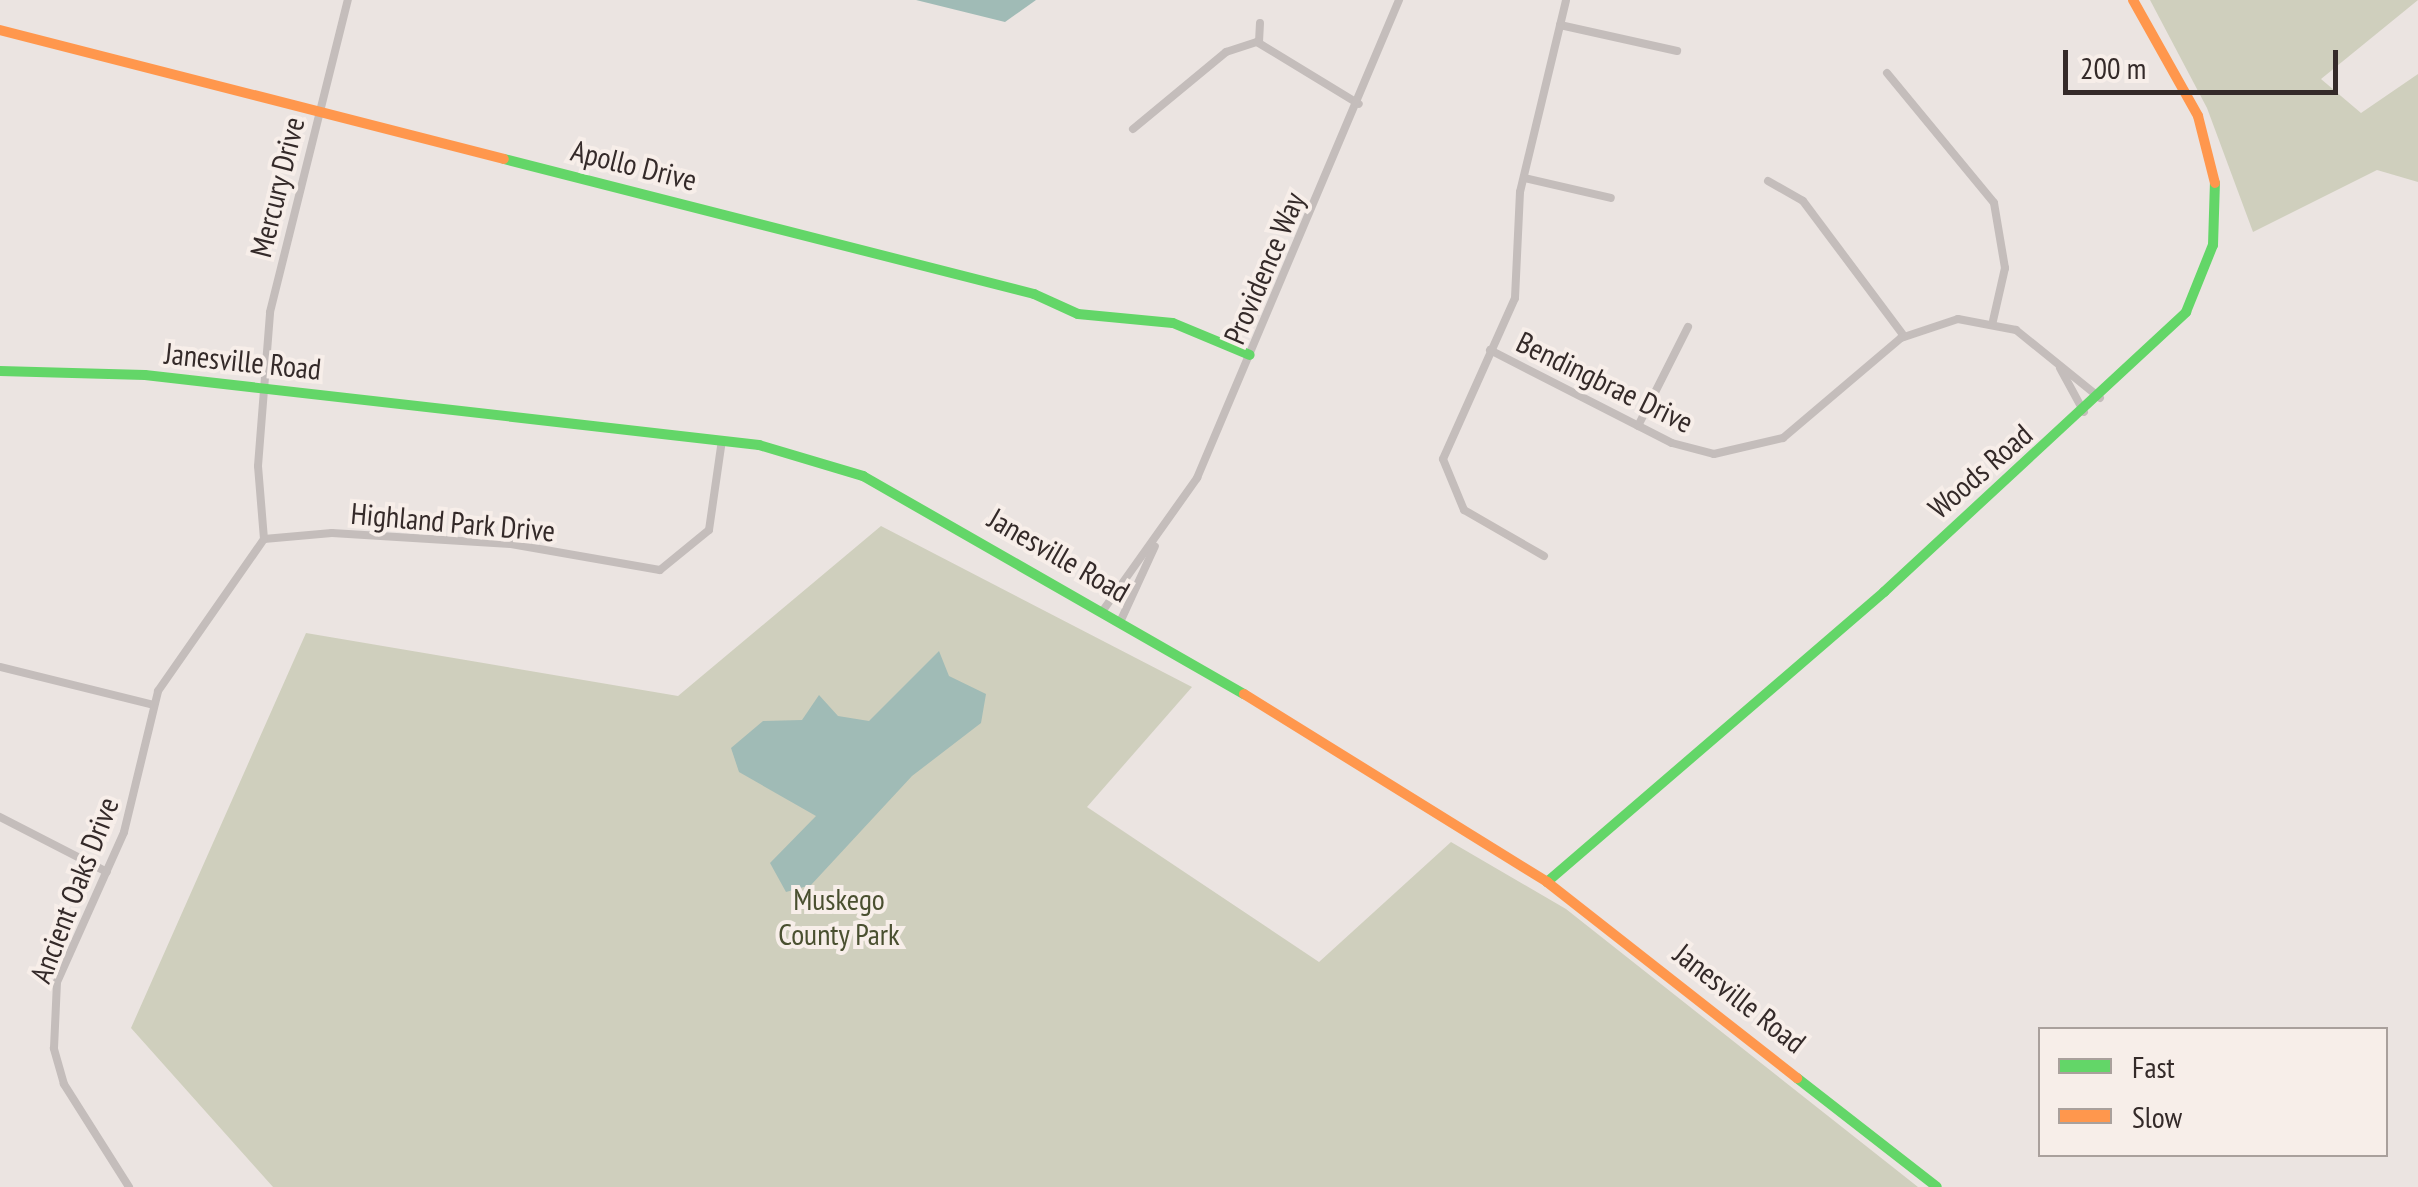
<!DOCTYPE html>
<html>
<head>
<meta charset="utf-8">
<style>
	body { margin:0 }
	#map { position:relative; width:2418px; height:1187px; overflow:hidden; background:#ebe4e1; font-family:"PT Sans Narrow",sans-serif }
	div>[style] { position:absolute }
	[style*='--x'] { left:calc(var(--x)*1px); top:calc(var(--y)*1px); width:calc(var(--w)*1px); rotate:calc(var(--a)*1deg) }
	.green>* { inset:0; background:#cfcfbd }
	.water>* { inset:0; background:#a0bbb6 }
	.street>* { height:8px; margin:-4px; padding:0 4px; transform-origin:4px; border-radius:4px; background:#c4bdbb }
	.fast>* { height:10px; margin:-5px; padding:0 5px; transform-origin:5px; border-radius:5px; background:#63d668 }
	.slow>* { height:10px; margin:-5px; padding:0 5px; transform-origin:5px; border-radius:5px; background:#ff974d }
	span { translate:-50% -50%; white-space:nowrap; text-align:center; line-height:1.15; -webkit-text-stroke:8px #f7eee9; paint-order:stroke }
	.street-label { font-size:30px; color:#342a29 }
	.park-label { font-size:30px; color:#4a5030 }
	.legend { position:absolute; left:2038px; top:1027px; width:350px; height:130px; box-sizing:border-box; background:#f7eee9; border:2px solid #a9a09c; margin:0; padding:12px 18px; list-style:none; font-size:30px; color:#342a29 }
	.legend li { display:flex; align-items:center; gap:20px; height:50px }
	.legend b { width:50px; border:2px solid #a9a09c }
	.scale { position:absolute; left:2063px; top:50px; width:275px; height:45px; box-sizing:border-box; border:5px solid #342a29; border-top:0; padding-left:12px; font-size:30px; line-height:35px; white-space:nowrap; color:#342a29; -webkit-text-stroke:8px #f7eee9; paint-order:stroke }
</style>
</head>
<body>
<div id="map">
	<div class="green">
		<i style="clip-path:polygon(2150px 0,2418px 0,2321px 79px,2361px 113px,2418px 74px,2418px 182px,2377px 170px,2253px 232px,2207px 108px)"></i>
		<i style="clip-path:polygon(881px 526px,1192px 687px,1087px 807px,1319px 962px,1451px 842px,1566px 909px,1918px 1187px,273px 1187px,131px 1028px,306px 633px,678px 696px)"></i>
	</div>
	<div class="water">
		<i style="clip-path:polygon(916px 0,1036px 0,1005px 22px)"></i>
		<i style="clip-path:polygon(939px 651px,949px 676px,986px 694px,981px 723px,912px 776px,811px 885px,786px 892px,770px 863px,816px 816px,739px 772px,731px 748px,763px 721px,802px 720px,819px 695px,838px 716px,869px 721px)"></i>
	</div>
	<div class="street">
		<i style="--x:1560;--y:25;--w:120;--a:12.5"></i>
		<i style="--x:1259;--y:42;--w:19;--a:-87"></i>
		<i style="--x:1887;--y:73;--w:168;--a:50.5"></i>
		<i style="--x:1994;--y:203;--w:66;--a:80.4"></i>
		<i style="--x:2005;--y:268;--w:54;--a:102.8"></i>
		<i style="--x:1133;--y:129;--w:121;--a:-39.6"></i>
		<i style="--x:1226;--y:52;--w:33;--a:-18"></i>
		<i style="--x:1257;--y:42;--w:119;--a:31.3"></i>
		<i style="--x:1524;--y:178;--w:89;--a:12.9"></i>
		<i style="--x:1768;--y:181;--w:40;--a:29.7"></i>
		<i style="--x:1803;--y:201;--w:169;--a:53.2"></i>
		<i style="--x:1490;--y:350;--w:204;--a:27.1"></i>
		<i style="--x:1672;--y:443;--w:43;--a:14.7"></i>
		<i style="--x:1714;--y:454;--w:71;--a:-13.1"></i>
		<i style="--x:1783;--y:438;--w:155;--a:-40.3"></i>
		<i style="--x:1901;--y:338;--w:60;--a:-18.4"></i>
		<i style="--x:1958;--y:319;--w:59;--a:10.7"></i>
		<i style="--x:2016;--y:330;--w:108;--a:39"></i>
		<i style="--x:2060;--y:368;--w:50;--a:61.4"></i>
		<i style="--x:1638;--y:426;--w:111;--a:-63.2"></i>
		<i style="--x:264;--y:539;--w:68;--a:-5"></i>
		<i style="--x:332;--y:533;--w:179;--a:3.5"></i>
		<i style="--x:511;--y:544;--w:151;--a:9.9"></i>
		<i style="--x:660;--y:570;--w:63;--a:-39.2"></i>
		<i style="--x:709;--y:530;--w:91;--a:-81.8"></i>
		<i style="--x:1544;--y:556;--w:92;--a:-150.1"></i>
		<i style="--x:1464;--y:510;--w:55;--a:-112.4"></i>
		<i style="--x:1443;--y:459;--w:176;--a:-65.9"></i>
		<i style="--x:1515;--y:298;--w:106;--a:-87.3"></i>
		<i style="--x:1520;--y:192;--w:197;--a:-76.5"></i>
		<i style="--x:1104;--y:609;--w:161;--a:-54.6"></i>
		<i style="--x:1197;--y:478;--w:519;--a:-67.09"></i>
		<i style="--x:1121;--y:620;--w:81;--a:-65.3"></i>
		<i style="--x:0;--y:667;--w:158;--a:13.9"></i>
		<i style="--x:0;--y:817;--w:120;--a:27.2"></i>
		<i style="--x:129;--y:1187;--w:122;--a:-122.3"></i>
		<i style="--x:64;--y:1084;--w:37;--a:-106"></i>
		<i style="--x:54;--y:1048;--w:66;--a:-87.4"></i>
		<i style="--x:57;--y:982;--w:164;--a:-65.9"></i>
		<i style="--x:124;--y:832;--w:145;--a:-76.4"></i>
		<i style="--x:158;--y:691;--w:185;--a:-55.1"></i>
		<i style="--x:264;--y:539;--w:73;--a:-94.7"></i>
		<i style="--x:258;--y:466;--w:154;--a:-85.5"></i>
		<i style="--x:270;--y:312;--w:322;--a:-76"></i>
	</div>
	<div class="fast">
		<i style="--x:504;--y:159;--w:547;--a:14.29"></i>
		<i style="--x:1034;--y:294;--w:48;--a:24.4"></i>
		<i style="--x:1078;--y:314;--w:95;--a:5.4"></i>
		<i style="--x:1173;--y:323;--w:83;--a:22.6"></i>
		<i style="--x:0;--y:371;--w:145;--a:1.6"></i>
		<i style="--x:145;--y:375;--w:618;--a:6.5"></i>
		<i style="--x:759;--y:445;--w:109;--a:16.6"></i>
		<i style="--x:863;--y:476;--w:439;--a:29.8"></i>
		<i style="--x:1547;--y:882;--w:445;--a:-40.7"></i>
		<i style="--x:1884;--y:592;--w:412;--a:-42.8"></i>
		<i style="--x:2186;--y:312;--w:72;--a:-68.1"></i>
		<i style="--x:2213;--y:245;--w:62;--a:-88.2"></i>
		<i style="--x:1797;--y:1078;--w:177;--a:37.9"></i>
	</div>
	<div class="slow">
		<i style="--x:2133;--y:0;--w:133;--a:60.7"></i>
		<i style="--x:2198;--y:116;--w:69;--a:75.8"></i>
		<i style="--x:0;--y:30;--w:520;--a:14.36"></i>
		<i style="--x:1244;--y:694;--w:357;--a:31.8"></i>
		<i style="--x:1547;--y:882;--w:318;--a:38.1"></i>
	</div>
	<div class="street-label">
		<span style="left:634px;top:165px;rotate:14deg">Apollo Drive</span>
		<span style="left:277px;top:187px;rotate:-76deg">Mercury Drive</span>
		<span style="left:1264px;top:268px;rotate:-67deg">Providence Way</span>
		<span style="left:243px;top:361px;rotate:6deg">Janesville Road</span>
		<span style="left:1605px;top:382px;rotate:26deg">Bendingbrae Drive</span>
		<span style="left:1980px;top:471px;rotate:-41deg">Woods Road</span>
		<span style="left:453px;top:522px;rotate:5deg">Highland Park Drive</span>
		<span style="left:1059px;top:555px;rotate:30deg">Janesville Road</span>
		<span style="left:74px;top:890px;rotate:-69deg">Ancient Oaks Drive</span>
		<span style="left:1740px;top:998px;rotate:38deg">Janesville Road</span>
	</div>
	<div class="park-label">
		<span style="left:839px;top:916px">Muskego<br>County Park</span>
	</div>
	<ul class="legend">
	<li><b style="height:12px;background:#63d668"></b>Fast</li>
	<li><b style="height:12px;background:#ff974d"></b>Slow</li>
	</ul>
	<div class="scale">200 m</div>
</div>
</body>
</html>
